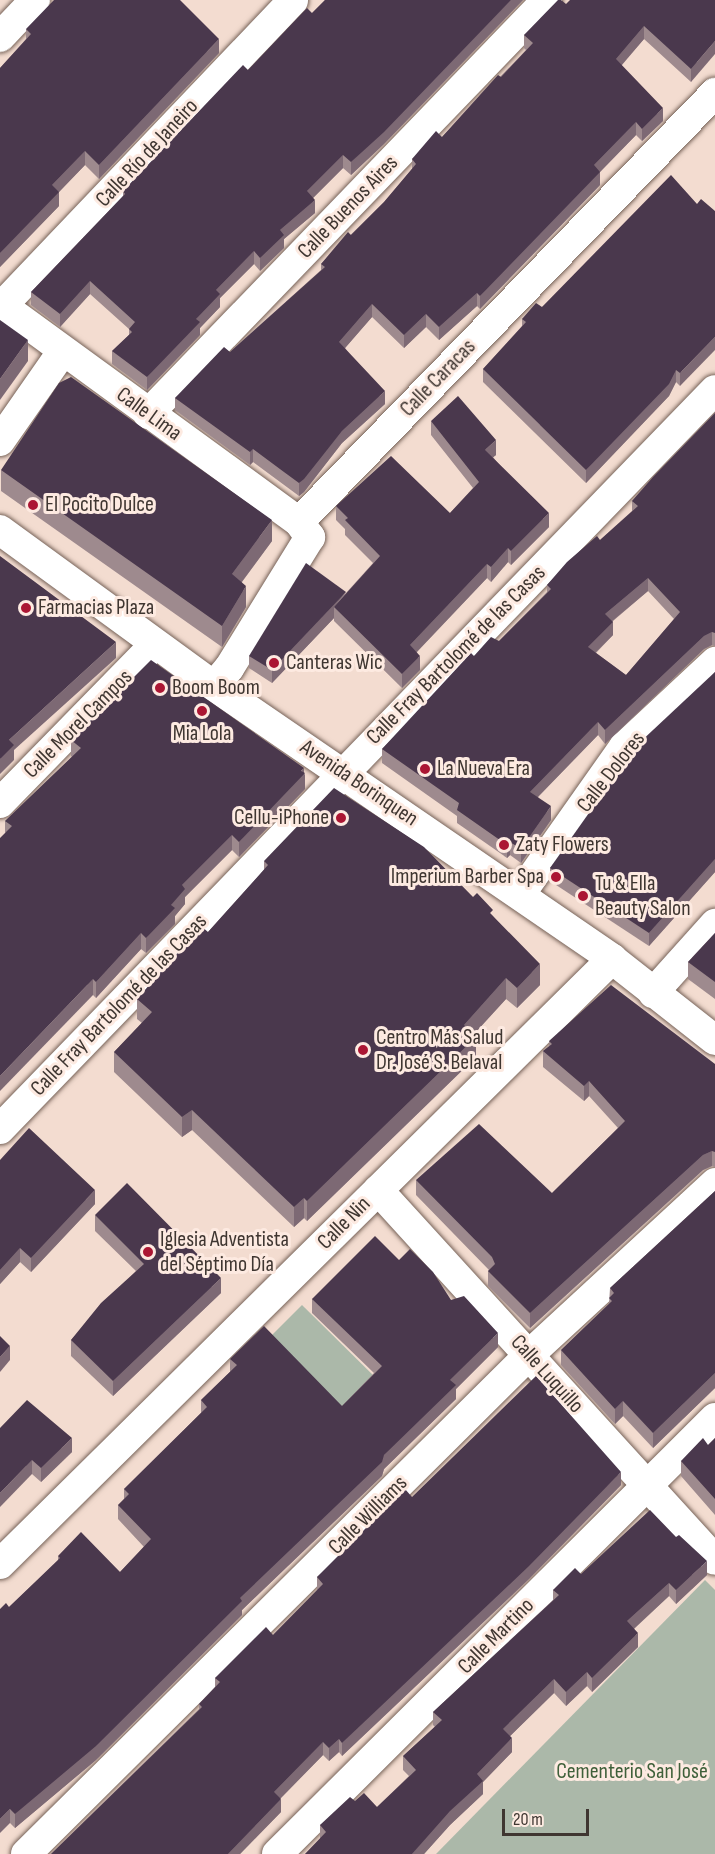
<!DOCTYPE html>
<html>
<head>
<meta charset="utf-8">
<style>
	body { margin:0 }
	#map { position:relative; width:715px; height:1854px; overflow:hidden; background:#f3dcd0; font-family:"Sofia Sans Condensed",sans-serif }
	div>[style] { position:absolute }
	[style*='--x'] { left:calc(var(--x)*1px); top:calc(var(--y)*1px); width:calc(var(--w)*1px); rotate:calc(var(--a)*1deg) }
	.green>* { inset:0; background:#abb8a9 }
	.roads { filter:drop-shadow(0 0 2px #766258) drop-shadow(0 0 2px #766258) }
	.minor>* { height:30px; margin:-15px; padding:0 15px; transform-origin:15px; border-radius:15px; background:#fff }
	.wall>* { inset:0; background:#9e8a8e }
	.shaded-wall>* { inset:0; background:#7d6974 }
	.building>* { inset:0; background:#4a384d }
	.dots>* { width:16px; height:16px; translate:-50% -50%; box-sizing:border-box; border:3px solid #fdeae1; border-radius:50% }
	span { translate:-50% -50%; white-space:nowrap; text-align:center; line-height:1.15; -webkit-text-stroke:6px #fdeae1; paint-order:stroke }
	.street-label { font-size:22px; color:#3f3631 }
	.poi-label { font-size:22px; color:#3f3631 }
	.left { translate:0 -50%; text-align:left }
	.right { translate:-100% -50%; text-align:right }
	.park-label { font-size:22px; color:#3f603a }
	.scale { position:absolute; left:502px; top:1809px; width:87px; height:27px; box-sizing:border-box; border:3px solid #3f3631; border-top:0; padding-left:8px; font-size:18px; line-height:21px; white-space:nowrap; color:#3f3631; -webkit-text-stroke:4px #fdeae1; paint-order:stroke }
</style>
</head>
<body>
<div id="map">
	<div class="green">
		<i style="clip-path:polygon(302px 1305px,379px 1381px,342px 1418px,266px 1341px)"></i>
		<i style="clip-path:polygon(705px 1580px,715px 1590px,715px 1854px,436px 1854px)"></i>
	</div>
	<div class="roads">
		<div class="minor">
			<i style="--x:0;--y:37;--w:51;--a:-46.6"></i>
			<i style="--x:0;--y:304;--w:370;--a:36.1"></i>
			<i style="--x:299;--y:522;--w:19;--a:54"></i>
			<i style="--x:310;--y:537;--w:154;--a:121.7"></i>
			<i style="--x:229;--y:668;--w:23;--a:130"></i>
			<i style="--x:2;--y:306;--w:422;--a:-46.4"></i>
			<i style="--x:148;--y:414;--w:575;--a:-46.06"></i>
			<i style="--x:0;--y:441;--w:108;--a:-55.1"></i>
			<i style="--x:299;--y:522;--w:598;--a:-45.88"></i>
			<i style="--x:0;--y:530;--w:265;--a:36.1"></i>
			<i style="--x:214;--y:686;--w:483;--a:34.4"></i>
			<i style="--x:612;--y:959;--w:131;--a:38.2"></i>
			<i style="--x:0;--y:803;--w:222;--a:-45.7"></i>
			<i style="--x:521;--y:893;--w:179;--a:-54.8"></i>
			<i style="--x:624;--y:747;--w:125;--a:-43"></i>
			<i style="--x:653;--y:993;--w:93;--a:-48.1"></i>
			<i style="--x:0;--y:1129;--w:1028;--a:-45.95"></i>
			<i style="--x:378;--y:1190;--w:500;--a:47.67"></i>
			<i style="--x:0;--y:1564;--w:861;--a:-44.67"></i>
			<i style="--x:26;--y:1854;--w:710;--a:-44.77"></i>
			<i style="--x:530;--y:1354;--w:252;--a:-42.7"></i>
			<i style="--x:277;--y:1854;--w:618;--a:-44.87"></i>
		</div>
	</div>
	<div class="wall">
		<i style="clip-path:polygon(325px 0,523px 0,384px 144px,351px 175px,343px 168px,313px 198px,315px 213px,284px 239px,284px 248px,260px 271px,254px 264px,220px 298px,220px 307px,200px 328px,200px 335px,147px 390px,112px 364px,112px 351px,129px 335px,129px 329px,90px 294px,60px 327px,31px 305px,31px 292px,123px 196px,123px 191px,248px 70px,312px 13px)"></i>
		<i style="clip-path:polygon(715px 0,691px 82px,644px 39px,621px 65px,663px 121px,642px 141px,636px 135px,600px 172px,600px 185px,480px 309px,477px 306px,439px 340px,426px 327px,404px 348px,372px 317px,345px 348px,385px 404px,342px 443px,304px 492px,299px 496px,253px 462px,250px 465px,175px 410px,175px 398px,230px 352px,321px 270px,321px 264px,384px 202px,412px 169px,412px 159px,442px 137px,526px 50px,524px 48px,524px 35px,566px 4px)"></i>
		<i style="clip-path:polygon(26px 29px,219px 53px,99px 179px,85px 165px,59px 192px,59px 206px,0 267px,0 68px,26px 39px)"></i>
		<i style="clip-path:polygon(697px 204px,680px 386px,676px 382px,669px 396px,586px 483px,483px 382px,483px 369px,522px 326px,522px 319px,542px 307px)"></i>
		<i style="clip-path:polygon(evenodd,715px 413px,715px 646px,712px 645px,704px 649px,605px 744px,598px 735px,538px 797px,551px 820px,521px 863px,510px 855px,507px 858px,457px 823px,457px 816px,382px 763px,382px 749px,474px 656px,499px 641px,547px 592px,547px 585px,600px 540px,632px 511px,632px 501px,715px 413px,648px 591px,674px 619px,626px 675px,596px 653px,613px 635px,613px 621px,648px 591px)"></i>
		<i style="clip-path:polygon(431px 421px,496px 455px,493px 457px,549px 527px,511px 565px,508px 562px,491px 582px,487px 578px,417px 652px,420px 670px,402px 688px,334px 621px,334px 618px,272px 683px,249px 668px,249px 656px,346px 593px,373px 563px,345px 535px,345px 529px,336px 520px,336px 506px,450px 513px,473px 488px,431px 435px)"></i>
		<i style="clip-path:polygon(1px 470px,272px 541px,242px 582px,246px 607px,222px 647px,1px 491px)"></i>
		<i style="clip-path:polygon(715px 672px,715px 872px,649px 946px,550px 881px,550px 868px)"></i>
		<i style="clip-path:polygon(71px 740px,304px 772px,305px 789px,239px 857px,232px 850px,185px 897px,185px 904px,175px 916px,175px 924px,146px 953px,141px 949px,96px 998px,93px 995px,5px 832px,5px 821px,72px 757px,71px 756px)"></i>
		<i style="clip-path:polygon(264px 861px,473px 897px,493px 916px,540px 985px,517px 1008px,506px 999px,473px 1035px,476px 1057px,307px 1221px,304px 1218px,294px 1227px,192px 1130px,182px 1137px,114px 1072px,114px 1052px,142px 1023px,137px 1019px,137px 999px,208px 932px,264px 870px)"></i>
		<i style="clip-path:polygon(715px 933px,715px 999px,688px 979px,688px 962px)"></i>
		<i style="clip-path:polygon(549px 1041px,715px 1064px,715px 1167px,712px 1166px,703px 1170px,530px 1328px,488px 1286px,488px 1271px,489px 1270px,416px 1195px,416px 1180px,552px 1193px,618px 1128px,589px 1096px,584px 1101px,543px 1067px,543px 1051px,549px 1046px)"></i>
		<i style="clip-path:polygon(0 1160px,95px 1204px,31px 1272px,20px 1262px,0 1284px)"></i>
		<i style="clip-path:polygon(715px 1191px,715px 1388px,653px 1448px,623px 1416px,615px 1424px,561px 1365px,561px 1350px,609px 1304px,610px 1288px)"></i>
		<i style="clip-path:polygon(95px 1215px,221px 1293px,113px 1396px,71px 1356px,71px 1340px,136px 1271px,95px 1231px)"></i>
		<i style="clip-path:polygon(399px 1260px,451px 1300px,498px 1347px,456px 1389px,456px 1399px,384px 1469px,382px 1476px,242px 1610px,242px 1615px,96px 1760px,15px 1828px,10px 1823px,9px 1607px,58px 1561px,58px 1556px,120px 1572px,144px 1547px,118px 1519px,118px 1505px,124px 1499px,124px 1489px,201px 1413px,201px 1400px,230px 1372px,230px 1359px,342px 1406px,374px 1373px,312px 1313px,312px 1299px)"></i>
		<i style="clip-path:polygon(0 1428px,72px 1452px,41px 1482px,32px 1474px)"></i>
		<i style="clip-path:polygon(715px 1438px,715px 1515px,681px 1476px,681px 1461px,708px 1445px)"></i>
		<i style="clip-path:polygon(621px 1485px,529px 1579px,342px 1756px,339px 1752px,329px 1761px,323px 1755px,280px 1799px,281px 1812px,240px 1854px,51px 1854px,199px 1709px,199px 1704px,215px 1687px,215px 1678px,273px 1635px,317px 1590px,317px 1577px,412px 1497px)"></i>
		<i style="clip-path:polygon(581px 1574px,707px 1575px,676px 1604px,669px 1596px,634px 1629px,638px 1647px,592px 1692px,587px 1686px,566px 1706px,554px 1693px,510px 1736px,512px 1752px,483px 1782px,483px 1794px,450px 1825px,424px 1854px,305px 1854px,320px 1839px,320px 1825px,355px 1801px,377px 1807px,409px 1776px,403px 1770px,403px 1756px,435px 1727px,433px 1725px,433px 1712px,553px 1600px,553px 1590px)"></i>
	</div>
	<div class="shaded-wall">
		<i style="clip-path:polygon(511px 0,523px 0,384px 144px,351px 175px,351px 162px)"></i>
		<i style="clip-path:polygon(644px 26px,644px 39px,616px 72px,616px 59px)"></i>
		<i style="clip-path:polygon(219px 39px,219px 53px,99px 179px,99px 165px)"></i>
		<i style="clip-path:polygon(715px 41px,715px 54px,691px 82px,691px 69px)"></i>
		<i style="clip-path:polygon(663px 108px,663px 121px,642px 141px,642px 129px)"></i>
		<i style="clip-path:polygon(636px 122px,636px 135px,600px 172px,600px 185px,480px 309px,480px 296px,594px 165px)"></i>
		<i style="clip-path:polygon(85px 151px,85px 165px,59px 192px,59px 206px,0 267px,0 253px,52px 185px)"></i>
		<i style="clip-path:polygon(343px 155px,343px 168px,307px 204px,307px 191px)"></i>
		<i style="clip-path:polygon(315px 200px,315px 213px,284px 239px,284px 248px,260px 271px,260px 258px,280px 230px)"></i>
		<i style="clip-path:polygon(254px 251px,254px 264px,220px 298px,220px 307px,200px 328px,200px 335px,147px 390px,147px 377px,196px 319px,216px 290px)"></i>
		<i style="clip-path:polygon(90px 281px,90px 294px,60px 327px,60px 314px)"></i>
		<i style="clip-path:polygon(477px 293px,477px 306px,439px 340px,439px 327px)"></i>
		<i style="clip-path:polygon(372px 304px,372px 317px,339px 355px,339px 342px)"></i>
		<i style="clip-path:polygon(426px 314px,426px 327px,404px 348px,404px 335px)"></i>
		<i style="clip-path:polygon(715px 337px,715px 350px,680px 386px,680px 373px)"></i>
		<i style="clip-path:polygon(28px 340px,28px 361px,0 400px,0 379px)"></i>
		<i style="clip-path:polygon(676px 370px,676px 382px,669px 396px,586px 483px,586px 470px)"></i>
		<i style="clip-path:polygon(385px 391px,385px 404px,342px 443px,304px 492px,299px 496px,299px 483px,342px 431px)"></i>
		<i style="clip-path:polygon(496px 440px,496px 455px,485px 464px,485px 450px)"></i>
		<i style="clip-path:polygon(253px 449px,253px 462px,250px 465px,250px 452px)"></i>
		<i style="clip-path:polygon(549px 513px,549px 527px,511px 565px,511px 551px)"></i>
		<i style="clip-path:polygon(272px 520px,272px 541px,232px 595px,232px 574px)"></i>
		<i style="clip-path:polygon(508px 548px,508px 562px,491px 582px,491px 567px)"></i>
		<i style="clip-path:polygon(487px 564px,487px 578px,410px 659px,410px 645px)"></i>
		<i style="clip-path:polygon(648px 578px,648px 591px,605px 627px,605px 614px)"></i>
		<i style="clip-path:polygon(246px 586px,246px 607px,222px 647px,222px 626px)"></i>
		<i style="clip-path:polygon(346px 592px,334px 607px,334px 618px,272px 683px,272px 670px)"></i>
		<i style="clip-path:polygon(613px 622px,613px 635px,588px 660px,588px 647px)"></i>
		<i style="clip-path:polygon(712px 632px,712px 645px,704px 649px,605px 744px,605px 730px,704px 636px)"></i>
		<i style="clip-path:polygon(116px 642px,116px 658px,14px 750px,14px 760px,0 774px,0 759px,9px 740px)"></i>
		<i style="clip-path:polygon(420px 656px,420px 670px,402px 688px,402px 674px)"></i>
		<i style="clip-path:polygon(598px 722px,598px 735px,530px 805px,530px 792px)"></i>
		<i style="clip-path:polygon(304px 768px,304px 775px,305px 773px,305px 789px,239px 857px,239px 842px)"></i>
		<i style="clip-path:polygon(551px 806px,551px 820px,521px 863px,521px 849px)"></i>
		<i style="clip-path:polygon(232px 835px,232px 850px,185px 897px,185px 904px,175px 916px,175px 924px,146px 953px,146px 938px,171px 905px,182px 885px)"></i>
		<i style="clip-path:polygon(510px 842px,510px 855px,507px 858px,507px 845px)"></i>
		<i style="clip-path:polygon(715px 859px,715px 872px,649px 946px,649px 933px)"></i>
		<i style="clip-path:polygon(141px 933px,141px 949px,96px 998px,96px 982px)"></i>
		<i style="clip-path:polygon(540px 964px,540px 985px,517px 1008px,517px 988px)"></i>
		<i style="clip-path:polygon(506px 978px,506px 999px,464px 1045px,464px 1025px)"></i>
		<i style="clip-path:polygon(93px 979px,93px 995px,0 1091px,0 1076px)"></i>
		<i style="clip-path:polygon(476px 1037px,476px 1057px,307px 1221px,307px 1201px)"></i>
		<i style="clip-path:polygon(589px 1081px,589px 1096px,584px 1101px,584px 1086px)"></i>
		<i style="clip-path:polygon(192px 1110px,192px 1130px,182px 1137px,182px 1117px)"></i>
		<i style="clip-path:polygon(712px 1151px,712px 1166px,703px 1170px,530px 1328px,530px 1313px,703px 1155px)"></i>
		<i style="clip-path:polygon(95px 1190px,95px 1204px,31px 1272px,31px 1258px)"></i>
		<i style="clip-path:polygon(304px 1198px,304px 1218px,294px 1227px,294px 1207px)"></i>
		<i style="clip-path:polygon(20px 1248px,20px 1262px,0 1284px,0 1270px)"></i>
		<i style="clip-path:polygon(221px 1278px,221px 1293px,113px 1396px,113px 1381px)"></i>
		<i style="clip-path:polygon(498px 1333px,498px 1347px,456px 1389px,456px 1399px,384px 1469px,382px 1476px,242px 1610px,242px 1615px,96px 1760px,15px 1828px,15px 1814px,240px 1598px,384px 1455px,450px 1380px)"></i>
		<i style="clip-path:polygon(10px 1346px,10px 1360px,0 1372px,0 1357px)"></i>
		<i style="clip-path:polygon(715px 1373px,715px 1388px,653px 1448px,653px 1433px)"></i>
		<i style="clip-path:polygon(623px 1401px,623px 1416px,615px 1424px,615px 1409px)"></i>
		<i style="clip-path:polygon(72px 1438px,72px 1452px,41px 1482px,41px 1468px)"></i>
		<i style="clip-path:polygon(32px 1460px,32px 1474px,0 1507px,0 1493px)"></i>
		<i style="clip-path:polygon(621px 1472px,621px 1485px,529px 1579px,342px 1756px,342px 1743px)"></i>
		<i style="clip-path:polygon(707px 1561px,707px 1575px,676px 1604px,676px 1590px)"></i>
		<i style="clip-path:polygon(669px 1583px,669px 1596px,627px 1635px,627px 1621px)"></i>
		<i style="clip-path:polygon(638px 1633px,638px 1647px,592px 1692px,592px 1678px)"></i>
		<i style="clip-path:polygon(587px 1672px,587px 1686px,566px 1706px,566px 1692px)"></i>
		<i style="clip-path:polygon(554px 1679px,554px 1693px,503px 1743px,503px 1729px)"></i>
		<i style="clip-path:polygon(512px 1738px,512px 1752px,483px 1782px,483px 1794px,450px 1825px,424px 1854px,412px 1854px,477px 1774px)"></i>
		<i style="clip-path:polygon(339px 1739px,339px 1752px,329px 1761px,329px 1748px)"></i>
		<i style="clip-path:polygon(323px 1742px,323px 1755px,274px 1805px,274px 1792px)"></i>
		<i style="clip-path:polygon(281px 1799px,281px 1812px,240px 1854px,228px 1854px)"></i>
		<i style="clip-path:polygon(10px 1809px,10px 1823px,0 1833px,0 1819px)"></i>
	</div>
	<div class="building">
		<i style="clip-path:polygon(54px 0,180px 0,219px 39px,99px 165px,85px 151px,52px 185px,59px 192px,0 253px,0 68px,31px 34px,26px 29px)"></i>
		<i style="clip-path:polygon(325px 0,511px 0,384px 132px,351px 162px,343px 155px,307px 191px,315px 200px,280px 230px,284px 235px,260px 258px,254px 251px,216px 290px,220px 294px,196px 319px,200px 322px,147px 377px,112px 351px,132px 332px,129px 329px,135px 322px,90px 281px,60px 314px,31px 292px,125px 194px,123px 191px,243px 65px,248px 70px,307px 8px,312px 13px)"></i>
		<i style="clip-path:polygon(558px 0,561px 0,566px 4px,570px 0,715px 0,715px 41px,691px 69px,644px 26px,616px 59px,663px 108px,642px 129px,636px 122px,594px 165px,600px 172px,480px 296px,477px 293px,439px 327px,426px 314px,404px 335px,372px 304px,339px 342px,385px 391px,342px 431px,304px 479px,299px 483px,253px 449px,250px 452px,175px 398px,224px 347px,230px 352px,325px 267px,321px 264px,348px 232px,351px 235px,384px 202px,416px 164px,412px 159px,436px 131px,442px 137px,498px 75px,501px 77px,533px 43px,524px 35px)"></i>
		<i style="clip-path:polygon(671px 175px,697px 204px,701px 199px,715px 211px,715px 337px,680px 373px,676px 370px,669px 384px,586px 470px,483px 369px,526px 322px,522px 319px,536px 303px,542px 307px)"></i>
		<i style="clip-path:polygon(0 320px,28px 340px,0 379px)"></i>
		<i style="clip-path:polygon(71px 377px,272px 520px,232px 574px,246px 586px,222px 626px,1px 470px,59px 383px)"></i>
		<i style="clip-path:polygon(458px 396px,496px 440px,485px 450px,549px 513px,511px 551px,508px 548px,491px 567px,487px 564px,410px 645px,420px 656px,402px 674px,334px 607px,380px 556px,345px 520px,348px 518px,336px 506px,391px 456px,450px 513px,479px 482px,431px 421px)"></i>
		<i style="clip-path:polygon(evenodd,715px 413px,715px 633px,712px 632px,704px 636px,605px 730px,598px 722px,530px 792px,551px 806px,521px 849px,510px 842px,507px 845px,457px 810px,459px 803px,382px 749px,471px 653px,474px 656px,491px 637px,499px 641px,551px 589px,547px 585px,567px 562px,597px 536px,600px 540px,638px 506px,632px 501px,653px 477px,715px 413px,648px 578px,680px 612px,626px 675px,588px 647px,613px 622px,605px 614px,648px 578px)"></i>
		<i style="clip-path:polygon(0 556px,116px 642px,9px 740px,14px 745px,0 759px)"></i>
		<i style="clip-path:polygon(306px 563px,346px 592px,272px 670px,249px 656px)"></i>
		<i style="clip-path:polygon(151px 660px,304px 768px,301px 771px,305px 773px,239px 842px,232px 835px,182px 885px,185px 889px,171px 905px,175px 908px,146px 938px,141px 933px,96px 982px,93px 979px,0 1076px,0 838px,12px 826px,5px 821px,81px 748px,71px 740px)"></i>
		<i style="clip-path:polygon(715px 672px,715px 859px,649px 933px,550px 868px,637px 745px)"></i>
		<i style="clip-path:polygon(334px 788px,424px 847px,473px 897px,477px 893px,493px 910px,490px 913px,540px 964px,517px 988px,506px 978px,464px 1025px,476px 1037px,307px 1201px,304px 1198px,294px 1207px,192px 1110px,182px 1117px,114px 1052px,152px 1012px,137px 999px,201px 926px,208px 932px,268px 865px,264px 861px)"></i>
		<i style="clip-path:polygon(715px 933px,715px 982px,688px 962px)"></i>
		<i style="clip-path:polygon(611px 985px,715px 1064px,715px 1152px,712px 1151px,703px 1155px,530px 1313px,488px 1271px,495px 1264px,492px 1257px,416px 1180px,479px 1124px,552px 1193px,610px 1136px,625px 1121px,589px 1081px,584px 1086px,543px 1051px,552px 1044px,549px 1041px)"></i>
		<i style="clip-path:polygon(29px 1128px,95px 1190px,31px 1258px,20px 1248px,0 1270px,0 1160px)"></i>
		<i style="clip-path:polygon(127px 1183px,221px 1278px,113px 1381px,71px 1340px,101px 1303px,144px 1264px,95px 1215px)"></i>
		<i style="clip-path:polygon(715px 1191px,715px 1373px,653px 1433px,623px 1401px,615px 1409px,561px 1350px,612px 1301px,609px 1298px,614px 1293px,610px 1288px)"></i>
		<i style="clip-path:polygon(375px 1236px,399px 1260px,410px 1249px,433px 1272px,451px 1300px,464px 1296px,498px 1333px,450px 1380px,456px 1385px,384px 1455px,382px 1462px,240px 1598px,242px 1601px,96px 1746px,15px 1814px,10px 1809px,0 1819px,0 1609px,6px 1603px,9px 1607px,60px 1558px,58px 1556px,81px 1532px,120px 1572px,151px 1539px,118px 1505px,129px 1494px,124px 1489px,207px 1407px,201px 1400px,237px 1365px,230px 1359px,264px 1326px,342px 1406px,382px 1366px,312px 1299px)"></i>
		<i style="clip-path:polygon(0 1336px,10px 1346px,0 1357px)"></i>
		<i style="clip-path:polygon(536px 1376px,621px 1472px,529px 1566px,342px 1743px,339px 1739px,329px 1748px,323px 1742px,274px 1792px,281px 1799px,228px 1854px,51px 1854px,202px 1707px,199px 1704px,220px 1682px,215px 1678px,266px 1627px,273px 1635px,323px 1584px,317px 1577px,405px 1489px,412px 1497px)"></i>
		<i style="clip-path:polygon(27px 1400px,72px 1438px,41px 1468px,32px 1460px,0 1493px,0 1428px)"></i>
		<i style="clip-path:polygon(703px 1438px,708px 1445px,715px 1438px,715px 1499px,681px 1461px)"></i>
		<i style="clip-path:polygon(650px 1510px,676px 1537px,679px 1535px,707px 1561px,676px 1590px,669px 1583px,627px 1621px,638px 1633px,592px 1678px,587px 1672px,566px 1692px,554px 1679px,503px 1729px,512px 1738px,477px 1774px,483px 1781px,450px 1811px,412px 1854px,305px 1854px,326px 1832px,320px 1825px,350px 1797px,355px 1801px,364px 1793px,377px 1807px,416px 1770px,403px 1756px,442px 1720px,433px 1712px,559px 1595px,553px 1590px,575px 1568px,581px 1574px)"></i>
	</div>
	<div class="dots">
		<i style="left:33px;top:505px;background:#ab1633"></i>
		<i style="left:26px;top:608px;background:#ab1633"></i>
		<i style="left:274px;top:663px;background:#ab1633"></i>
		<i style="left:160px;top:688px;background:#ab1633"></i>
		<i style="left:202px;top:711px;background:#ab1633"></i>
		<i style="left:425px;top:769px;background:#ab1633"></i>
		<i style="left:341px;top:818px;background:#ab1633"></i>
		<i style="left:504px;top:845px;background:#ab1633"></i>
		<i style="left:556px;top:877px;background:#ab1633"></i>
		<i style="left:583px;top:896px;background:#ab1633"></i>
		<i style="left:363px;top:1050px;background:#ab1633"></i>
		<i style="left:148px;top:1252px;background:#ab1633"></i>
	</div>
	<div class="street-label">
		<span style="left:147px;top:153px;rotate:-47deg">Calle Río de Janeiro</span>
		<span style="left:348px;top:207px;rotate:-46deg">Calle Buenos Aires</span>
		<span style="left:438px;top:378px;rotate:-46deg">Calle Caracas</span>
		<span style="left:149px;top:414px;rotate:36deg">Calle Lima</span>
		<span style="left:456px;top:655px;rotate:-45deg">Calle Fray Bartolomé de las Casas</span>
		<span style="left:78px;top:724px;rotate:-45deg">Calle Morel Campos</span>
		<span style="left:611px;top:772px;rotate:-52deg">Calle Dolores</span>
		<span style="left:359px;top:783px;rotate:34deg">Avenida Borinquen</span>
		<span style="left:119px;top:1005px;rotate:-46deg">Calle Fray Bartolomé de las Casas</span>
		<span style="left:344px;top:1223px;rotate:-45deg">Calle Nin</span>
		<span style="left:547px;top:1374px;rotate:48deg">Calle Luquillo</span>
		<span style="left:368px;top:1515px;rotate:-45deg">Calle Williams</span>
		<span style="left:496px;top:1636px;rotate:-45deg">Calle Martino</span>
	</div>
	<div class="poi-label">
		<span class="left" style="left:45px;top:505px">El Pocito Dulce</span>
		<span class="left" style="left:38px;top:608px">Farmacias Plaza</span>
		<span class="left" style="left:286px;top:663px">Canteras Wic</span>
		<span class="left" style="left:172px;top:688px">Boom Boom</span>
		<span style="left:202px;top:734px">Mia Lola</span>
		<span class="left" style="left:437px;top:769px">La Nueva Era</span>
		<span class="right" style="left:329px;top:818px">Cellu-iPhone</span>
		<span class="left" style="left:516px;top:845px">Zaty Flowers</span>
		<span class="right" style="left:544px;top:877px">Imperium Barber Spa</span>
		<span class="left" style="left:595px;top:896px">Tu &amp; Ella<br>Beauty Salon</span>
		<span class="left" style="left:376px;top:1050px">Centro Más Salud<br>Dr. José S. Belaval</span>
		<span class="left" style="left:160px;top:1252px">Iglesia Adventista<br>del Séptimo Día</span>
	</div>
	<div class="park-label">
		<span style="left:632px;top:1772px">Cementerio San José</span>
	</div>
	<div class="scale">20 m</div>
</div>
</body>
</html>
